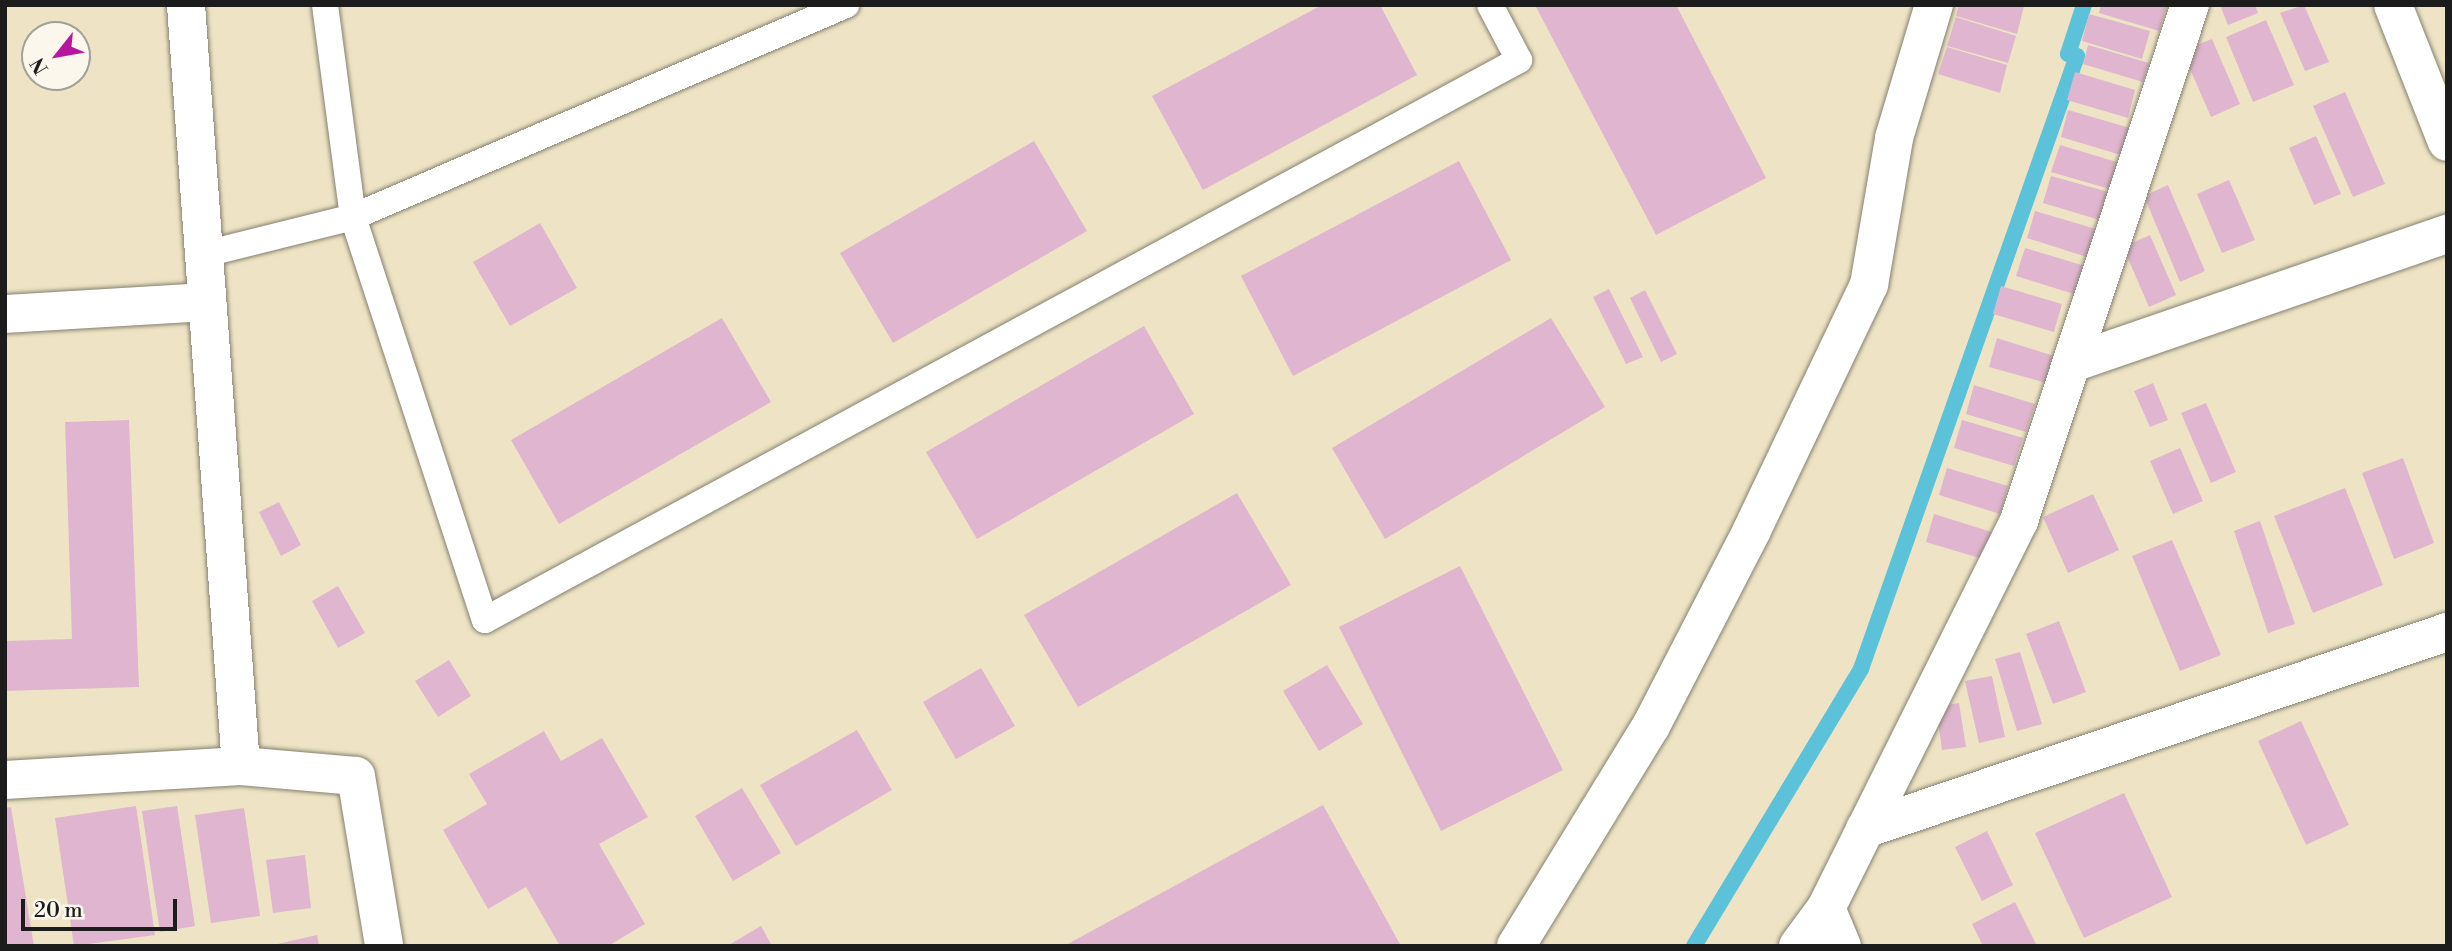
<!DOCTYPE html>
<html>
<head>
<meta charset="utf-8">
<style>
	body { margin:0 }
	#map { position:relative; width:2452px; height:951px; overflow:hidden; background:#eee4c5; font-family:"Libre Bodoni",serif }
	div>[style] { position:absolute }
	[style*='--x'] { left:calc(var(--x)*1px); top:calc(var(--y)*1px); width:calc(var(--w)*1px); rotate:calc(var(--a)*1deg) }
	.stream>* { height:16px; margin:-8px; padding:0 8px; transform-origin:8px; border-radius:8px; background:#5cc2da }
	.building>* { inset:0; background:#e0b5cf }
	.roads { filter:drop-shadow(0 0 2px #858070) drop-shadow(0 0 2px #858070) }
	.lane>* { height:26px; margin:-13px; padding:0 13px; transform-origin:13px; border-radius:13px; background:#fff }
	.street>* { height:38px; margin:-19px; padding:0 19px; transform-origin:19px; border-radius:19px; background:#fff }
	span { translate:-50% -50%; white-space:nowrap; text-align:center; line-height:1.15; -webkit-text-stroke:7px #fbf7ec; paint-order:stroke }
	.frame { position:absolute; inset:0; border:7px solid #1c1c1c; pointer-events:none }
	.north { position:absolute; left:21px; top:21px; width:70px; height:70px; box-sizing:border-box; background:#fbf7ec; border:2px solid #a29f99; border-radius:50%; rotate:239deg; font-size:19px; font-weight:700; line-height:28px; text-align:center; color:#1c1c1c }
	.north::after { content:''; display:block; margin:auto; width:24px; height:32px; background:#b5179e; clip-path:polygon(50% 0,100% 100%,50% 72%,0 100%) }
	.scale { position:absolute; left:21px; top:899px; width:156px; height:32px; box-sizing:border-box; border:4px solid #1c1c1c; border-top:0; padding-left:9px; font-size:21px; line-height:24px; white-space:nowrap; color:#1c1c1c; -webkit-text-stroke:5px #fbf7ec; paint-order:stroke }
</style>
</head>
<body>
<div id="map">
	<div class="stream">
		<i style="--x:1694;--y:946;--w:323;--a:-58.9"></i>
		<i style="--x:1861;--y:669;--w:650;--a:-70.59"></i>
		<i style="--x:2077;--y:56;--w:9;--a:-167"></i>
		<i style="--x:2068;--y:54;--w:52;--a:-71.9"></i>
	</div>
	<div class="building">
		<i style="clip-path:polygon(1322px 5px,1380px 5px,1417px 75px,1203px 190px,1152px 96px)"></i>
		<i style="clip-path:polygon(1535px 5px,1676px 5px,1766px 178px,1656px 235px)"></i>
		<i style="clip-path:polygon(1959px 5px,2021px 5px,2024px 6px,2017px 34px,1956px 16px)"></i>
		<i style="clip-path:polygon(2101px 5px,2167px 5px,2159px 31px,2099px 13px)"></i>
		<i style="clip-path:polygon(2220px 5px,2255px 5px,2258px 13px,2228px 25px)"></i>
		<i style="clip-path:polygon(2304px 5px,2329px 62px,2305px 71px,2280px 13px)"></i>
		<i style="clip-path:polygon(2089px 14px,2150px 31px,2142px 59px,2082px 41px)"></i>
		<i style="clip-path:polygon(1956px 17px,2016px 36px,2008px 63px,1947px 46px)"></i>
		<i style="clip-path:polygon(2266px 20px,2294px 85px,2253px 102px,2226px 37px)"></i>
		<i style="clip-path:polygon(2212px 39px,2240px 104px,2211px 117px,2182px 51px)"></i>
		<i style="clip-path:polygon(2088px 45px,2149px 63px,2143px 82px,2083px 64px)"></i>
		<i style="clip-path:polygon(1947px 47px,2007px 65px,2000px 93px,1938px 74px)"></i>
		<i style="clip-path:polygon(2075px 72px,2135px 90px,2128px 118px,2067px 100px)"></i>
		<i style="clip-path:polygon(2345px 92px,2385px 184px,2353px 197px,2313px 106px)"></i>
		<i style="clip-path:polygon(2068px 110px,2130px 128px,2121px 155px,2061px 137px)"></i>
		<i style="clip-path:polygon(2316px 136px,2341px 194px,2314px 205px,2289px 148px)"></i>
		<i style="clip-path:polygon(1034px 141px,1087px 231px,893px 343px,840px 253px)"></i>
		<i style="clip-path:polygon(2060px 145px,2120px 163px,2113px 190px,2051px 172px)"></i>
		<i style="clip-path:polygon(1459px 161px,1511px 260px,1293px 376px,1241px 276px)"></i>
		<i style="clip-path:polygon(2051px 176px,2112px 193px,2103px 221px,2043px 203px)"></i>
		<i style="clip-path:polygon(2229px 180px,2255px 240px,2222px 253px,2197px 194px)"></i>
		<i style="clip-path:polygon(2168px 185px,2205px 271px,2180px 282px,2144px 196px)"></i>
		<i style="clip-path:polygon(2035px 211px,2096px 229px,2087px 257px,2027px 238px)"></i>
		<i style="clip-path:polygon(540px 223px,577px 288px,510px 326px,473px 262px)"></i>
		<i style="clip-path:polygon(2150px 235px,2176px 295px,2149px 307px,2123px 247px)"></i>
		<i style="clip-path:polygon(2025px 248px,2085px 266px,2077px 295px,2016px 276px)"></i>
		<i style="clip-path:polygon(2001px 286px,2062px 304px,2054px 332px,1993px 314px)"></i>
		<i style="clip-path:polygon(1609px 289px,1643px 357px,1626px 364px,1593px 297px)"></i>
		<i style="clip-path:polygon(1645px 290px,1677px 354px,1661px 362px,1630px 298px)"></i>
		<i style="clip-path:polygon(722px 318px,771px 402px,559px 524px,511px 440px)"></i>
		<i style="clip-path:polygon(1551px 318px,1605px 407px,1385px 539px,1332px 448px)"></i>
		<i style="clip-path:polygon(1144px 326px,1194px 414px,977px 539px,926px 452px)"></i>
		<i style="clip-path:polygon(1997px 338px,2057px 357px,2050px 384px,1989px 367px)"></i>
		<i style="clip-path:polygon(2153px 383px,2168px 420px,2150px 427px,2134px 391px)"></i>
		<i style="clip-path:polygon(1974px 385px,2035px 404px,2026px 432px,1966px 414px)"></i>
		<i style="clip-path:polygon(2206px 403px,2236px 472px,2211px 483px,2181px 413px)"></i>
		<i style="clip-path:polygon(129px 420px,139px 687px,5px 691px,5px 641px,72px 639px,65px 422px)"></i>
		<i style="clip-path:polygon(1962px 420px,2023px 438px,2014px 466px,1954px 448px)"></i>
		<i style="clip-path:polygon(2180px 448px,2203px 501px,2173px 514px,2150px 461px)"></i>
		<i style="clip-path:polygon(2403px 458px,2434px 543px,2394px 559px,2362px 473px)"></i>
		<i style="clip-path:polygon(1947px 468px,2008px 486px,2000px 514px,1939px 495px)"></i>
		<i style="clip-path:polygon(2345px 488px,2383px 585px,2313px 613px,2274px 516px)"></i>
		<i style="clip-path:polygon(1237px 493px,1291px 585px,1078px 707px,1024px 615px)"></i>
		<i style="clip-path:polygon(2093px 494px,2119px 550px,2068px 573px,2043px 517px)"></i>
		<i style="clip-path:polygon(279px 502px,301px 545px,281px 556px,259px 512px)"></i>
		<i style="clip-path:polygon(1934px 514px,1995px 533px,1986px 560px,1926px 542px)"></i>
		<i style="clip-path:polygon(2260px 521px,2295px 624px,2268px 633px,2234px 531px)"></i>
		<i style="clip-path:polygon(2172px 540px,2221px 655px,2180px 671px,2132px 556px)"></i>
		<i style="clip-path:polygon(1460px 566px,1563px 770px,1441px 831px,1339px 627px)"></i>
		<i style="clip-path:polygon(338px 586px,365px 633px,338px 648px,312px 601px)"></i>
		<i style="clip-path:polygon(2059px 621px,2086px 692px,2053px 704px,2026px 634px)"></i>
		<i style="clip-path:polygon(2020px 652px,2042px 724px,2017px 731px,1995px 659px)"></i>
		<i style="clip-path:polygon(449px 660px,471px 696px,438px 717px,415px 681px)"></i>
		<i style="clip-path:polygon(1327px 665px,1363px 724px,1319px 751px,1283px 691px)"></i>
		<i style="clip-path:polygon(981px 668px,1015px 726px,956px 759px,923px 702px)"></i>
		<i style="clip-path:polygon(1992px 676px,2005px 737px,1979px 743px,1965px 681px)"></i>
		<i style="clip-path:polygon(1959px 703px,1966px 747px,1942px 750px,1936px 707px)"></i>
		<i style="clip-path:polygon(2301px 721px,2349px 825px,2306px 845px,2258px 741px)"></i>
		<i style="clip-path:polygon(857px 730px,892px 790px,796px 846px,760px 785px)"></i>
		<i style="clip-path:polygon(544px 731px,561px 761px,602px 738px,648px 817px,599px 844px,645px 924px,608px 946px,560px 946px,526px 887px,488px 909px,443px 830px,487px 804px,469px 774px)"></i>
		<i style="clip-path:polygon(742px 788px,781px 853px,733px 881px,695px 816px)"></i>
		<i style="clip-path:polygon(2124px 793px,2172px 897px,2084px 938px,2035px 833px)"></i>
		<i style="clip-path:polygon(1323px 805px,1401px 946px,1064px 946px)"></i>
		<i style="clip-path:polygon(136px 806px,155px 935px,74px 946px,55px 818px)"></i>
		<i style="clip-path:polygon(177px 806px,195px 926px,160px 932px,142px 811px)"></i>
		<i style="clip-path:polygon(11px 807px,34px 946px,5px 946px,5px 808px)"></i>
		<i style="clip-path:polygon(244px 808px,260px 916px,211px 923px,195px 815px)"></i>
		<i style="clip-path:polygon(1987px 831px,2013px 885px,1982px 901px,1955px 847px)"></i>
		<i style="clip-path:polygon(305px 855px,311px 908px,273px 913px,266px 860px)"></i>
		<i style="clip-path:polygon(2015px 902px,2037px 946px,1983px 946px,1972px 924px)"></i>
		<i style="clip-path:polygon(761px 926px,772px 946px,727px 946px)"></i>
		<i style="clip-path:polygon(317px 935px,319px 946px,274px 946px,273px 945px)"></i>
	</div>
	<div class="roads">
		<div class="lane">
			<i style="--x:325;--y:5;--w:214;--a:82.5"></i>
			<i style="--x:353;--y:217;--w:424;--a:71.9"></i>
			<i style="--x:485;--y:620;--w:1176;--a:-28.44"></i>
			<i style="--x:1519;--y:60;--w:62;--a:-117.8"></i>
			<i style="--x:201;--y:255;--w:157;--a:-14"></i>
			<i style="--x:353;--y:217;--w:537;--a:-23.27"></i>
		</div>
		<div class="street">
			<i style="--x:186;--y:5;--w:763;--a:85.87"></i>
			<i style="--x:2393;--y:5;--w:147;--a:68.5"></i>
			<i style="--x:5;--y:314;--w:200;--a:-3.4"></i>
			<i style="--x:2072;--y:363;--w:397;--a:-19"></i>
			<i style="--x:5;--y:780;--w:236;--a:-3.4"></i>
			<i style="--x:241;--y:766;--w:115;--a:5"></i>
			<i style="--x:356;--y:776;--w:172;--a:80.6"></i>
			<i style="--x:1865;--y:829;--w:614;--a:-18.7"></i>
			<i style="--x:1516;--y:946;--w:258;--a:-58.5"></i>
			<i style="--x:1651;--y:726;--w:220;--a:-62.7"></i>
			<i style="--x:1752;--y:530;--w:272;--a:-64.5"></i>
			<i style="--x:1869;--y:285;--w:149;--a:-80.3"></i>
			<i style="--x:1894;--y:138;--w:139;--a:-73.3"></i>
			<i style="--x:1798;--y:946;--w:47;--a:-53.6"></i>
			<i style="--x:1842;--y:946;--w:41;--a:-112.8"></i>
			<i style="--x:1826;--y:908;--w:432;--a:-63.5"></i>
			<i style="--x:2019;--y:521;--w:544;--a:-71.67"></i>
		</div>
	</div>
	<div class="frame"></div>
	<div class="north">N</div>
	<div class="scale">20 m</div>
</div>
</body>
</html>
